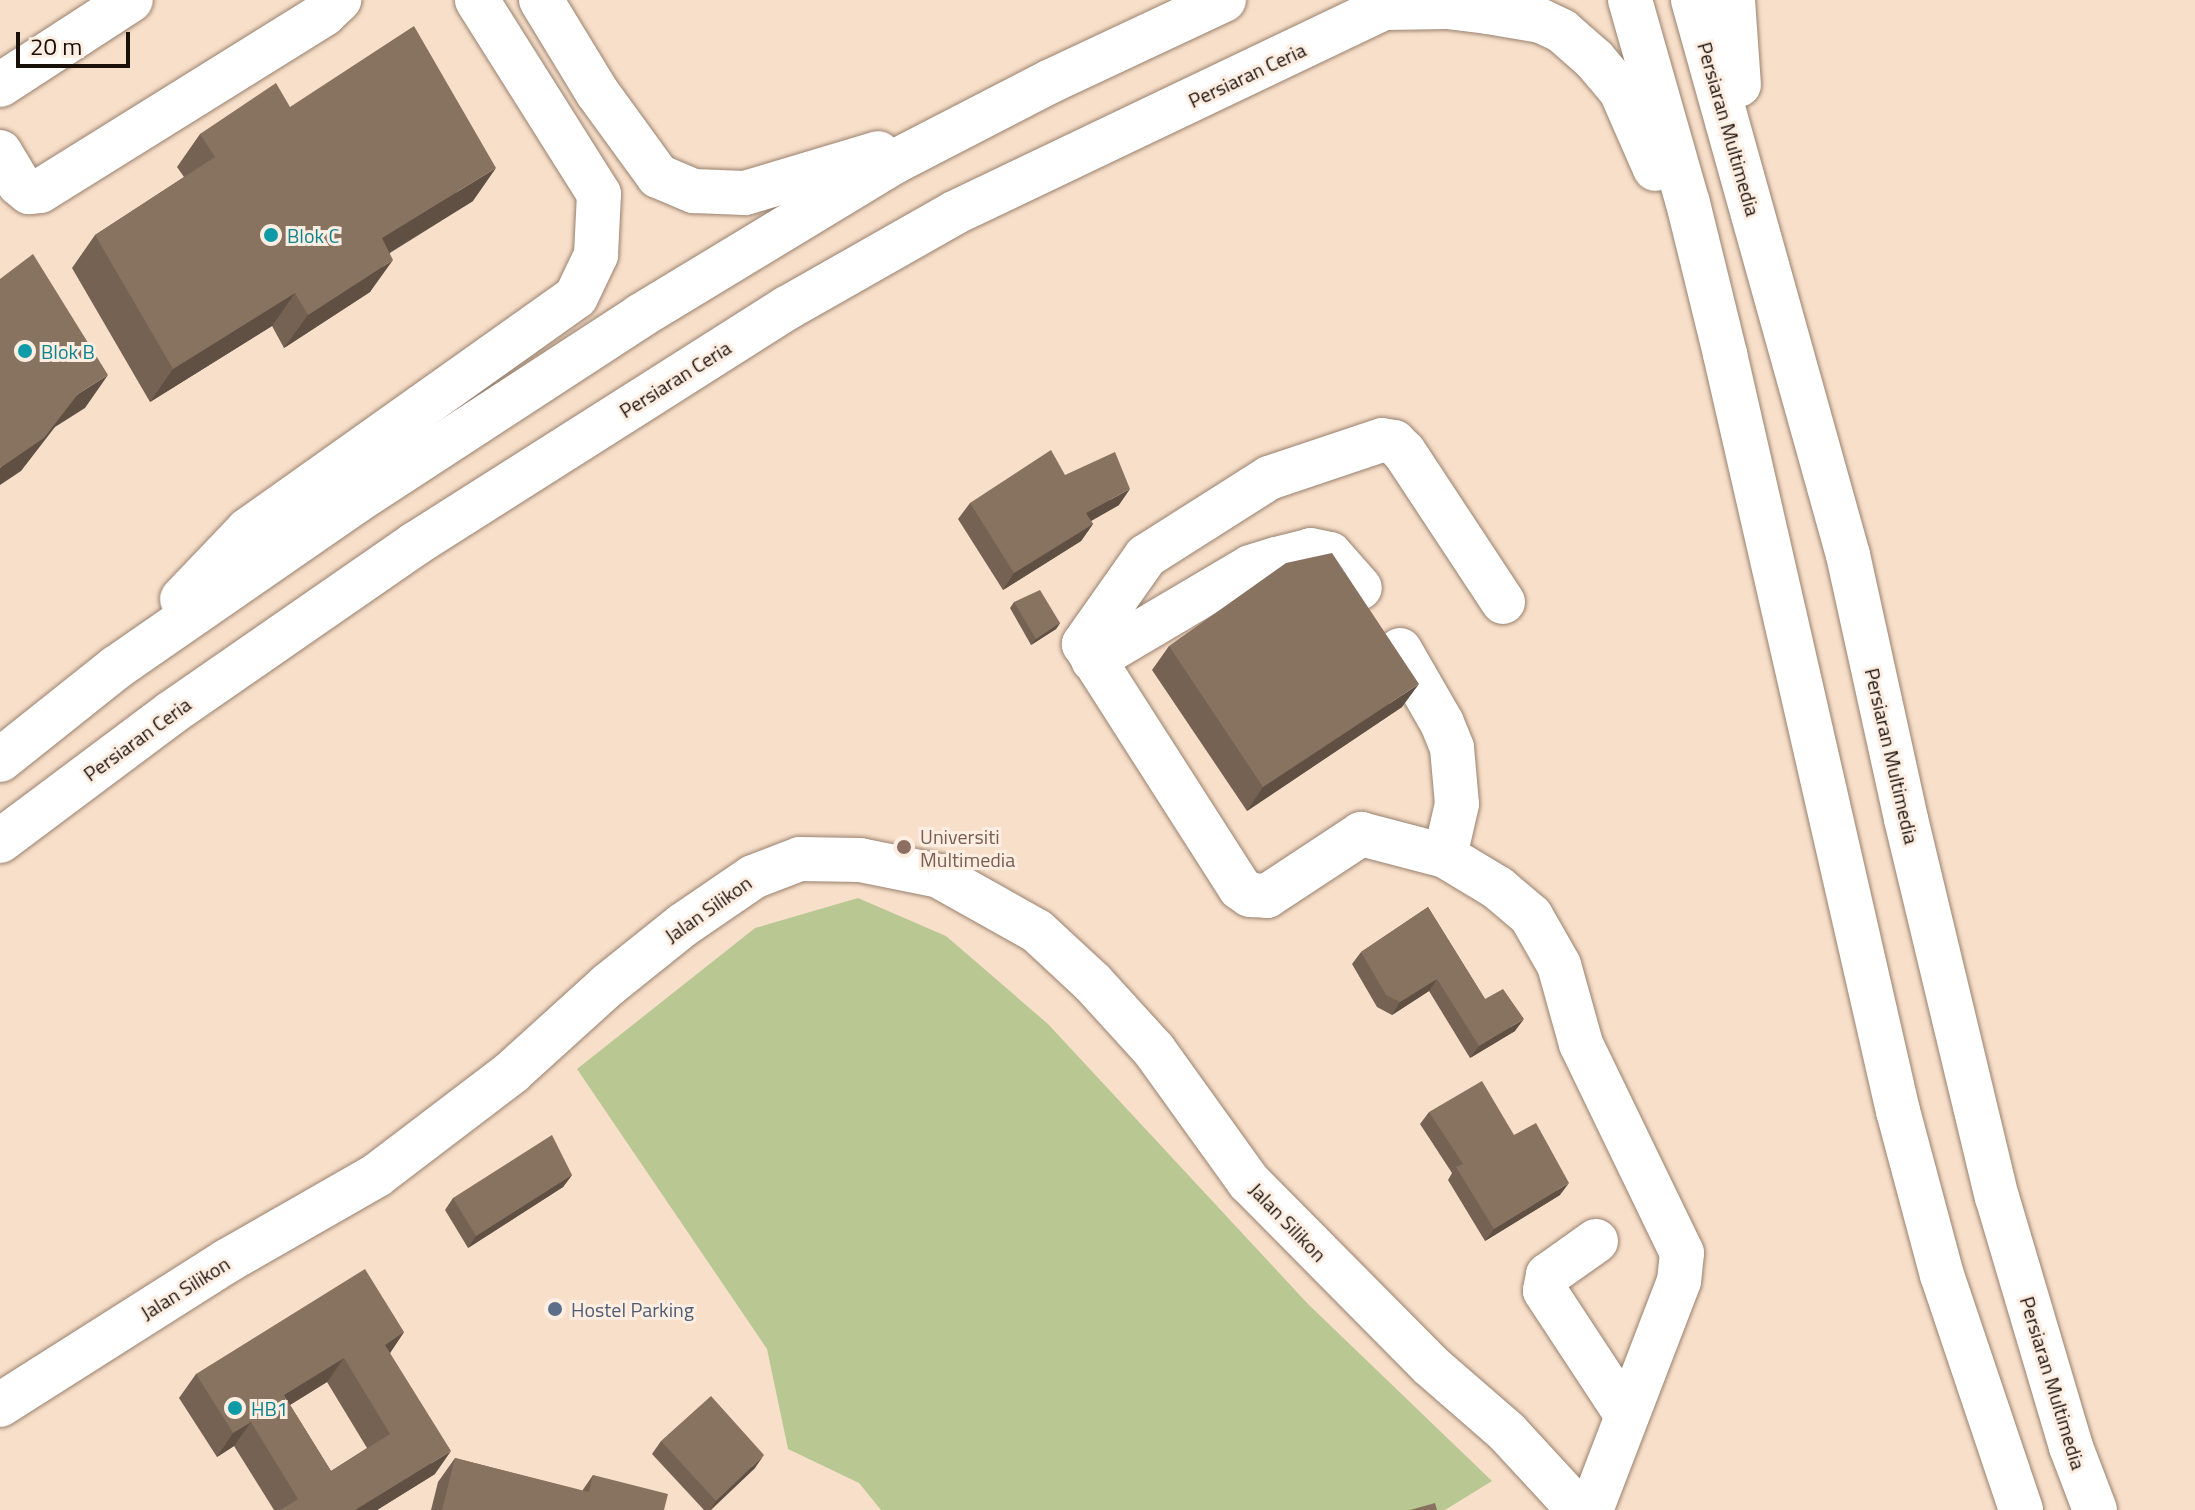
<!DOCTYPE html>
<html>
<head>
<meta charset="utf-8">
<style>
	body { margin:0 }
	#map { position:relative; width:2195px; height:1510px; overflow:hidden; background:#f8dfca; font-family:"Titillium Web",sans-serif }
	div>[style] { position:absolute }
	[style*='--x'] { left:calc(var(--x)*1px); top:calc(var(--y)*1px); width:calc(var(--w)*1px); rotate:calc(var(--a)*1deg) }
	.green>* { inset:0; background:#b9c893 }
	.roads { filter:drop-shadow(0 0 2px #98816e) drop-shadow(0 0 2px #98816e) }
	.minor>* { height:44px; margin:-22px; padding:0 22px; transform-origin:22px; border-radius:22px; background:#fff }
	.major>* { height:44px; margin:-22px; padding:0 22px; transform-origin:22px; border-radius:22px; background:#fff }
	.wall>* { inset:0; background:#756253 }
	.shaded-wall>* { inset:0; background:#5f5043 }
	.building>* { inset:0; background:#887260 }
	.dots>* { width:22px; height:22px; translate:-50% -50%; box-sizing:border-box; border:4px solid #feeee2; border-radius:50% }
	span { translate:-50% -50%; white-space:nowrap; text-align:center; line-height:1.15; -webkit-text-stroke:6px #feeee2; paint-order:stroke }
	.street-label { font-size:20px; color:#181009 }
	.culture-label { font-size:20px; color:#0d838f }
	.left { translate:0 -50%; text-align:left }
	.education-label { font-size:20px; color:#785e54 }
	.service-label { font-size:20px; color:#4e5e75 }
	.scale { position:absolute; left:16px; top:32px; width:114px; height:36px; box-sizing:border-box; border:4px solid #181009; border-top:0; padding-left:10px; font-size:24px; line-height:28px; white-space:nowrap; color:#181009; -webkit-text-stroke:6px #feeee2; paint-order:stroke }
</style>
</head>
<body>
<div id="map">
	<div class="green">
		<i style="clip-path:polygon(858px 898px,946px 936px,1048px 1024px,1308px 1304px,1492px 1481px,1445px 1510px,881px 1510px,859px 1483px,788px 1449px,767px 1349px,577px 1069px,755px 928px)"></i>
	</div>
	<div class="roads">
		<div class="minor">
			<i style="--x:541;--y:0;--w:108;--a:58.7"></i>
			<i style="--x:597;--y:92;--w:104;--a:54"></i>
			<i style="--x:658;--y:176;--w:39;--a:23"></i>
			<i style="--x:694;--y:191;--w:51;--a:2.2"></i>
			<i style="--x:745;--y:193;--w:139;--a:-16.7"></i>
			<i style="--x:0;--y:85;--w:156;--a:-33"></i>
			<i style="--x:0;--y:152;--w:37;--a:59"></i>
			<i style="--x:19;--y:184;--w:13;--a:39"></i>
			<i style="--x:29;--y:192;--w:11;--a:-5"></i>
			<i style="--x:40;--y:191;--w:335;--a:-31.9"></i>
			<i style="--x:324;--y:14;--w:21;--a:-43"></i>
			<i style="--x:182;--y:599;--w:95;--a:-46.3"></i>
			<i style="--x:248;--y:530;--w:402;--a:-35.4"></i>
			<i style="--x:576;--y:297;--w:47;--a:-64.5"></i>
			<i style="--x:596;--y:255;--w:61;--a:-87.2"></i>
			<i style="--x:599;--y:194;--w:229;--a:-122.2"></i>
			<i style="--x:1503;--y:602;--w:180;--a:-123.4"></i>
			<i style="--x:1404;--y:452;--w:14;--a:-135"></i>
			<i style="--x:1394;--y:442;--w:12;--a:-171"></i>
			<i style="--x:1382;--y:440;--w:119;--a:161.4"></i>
			<i style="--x:1269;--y:478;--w:146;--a:147.6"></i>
			<i style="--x:1146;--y:556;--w:108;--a:125.2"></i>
			<i style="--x:1084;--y:644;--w:290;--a:57.4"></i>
			<i style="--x:1240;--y:888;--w:12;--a:35"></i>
			<i style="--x:1250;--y:895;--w:17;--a:3"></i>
			<i style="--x:1267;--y:896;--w:113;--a:-33.4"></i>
			<i style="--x:1361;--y:834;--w:87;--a:14.7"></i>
			<i style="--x:1445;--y:856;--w:62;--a:31.1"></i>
			<i style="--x:1498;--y:888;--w:43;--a:40.3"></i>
			<i style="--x:1531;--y:916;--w:56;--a:60.3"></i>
			<i style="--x:1559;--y:965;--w:82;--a:74.4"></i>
			<i style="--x:1581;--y:1044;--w:232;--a:64.2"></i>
			<i style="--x:1682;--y:1253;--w:28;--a:96"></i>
			<i style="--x:1679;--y:1281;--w:245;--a:111"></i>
			<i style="--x:1400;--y:650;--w:84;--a:60.1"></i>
			<i style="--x:1442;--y:723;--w:27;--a:68"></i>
			<i style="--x:1452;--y:748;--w:56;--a:84.9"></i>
			<i style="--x:1457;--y:804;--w:53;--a:103"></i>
			<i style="--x:1093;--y:660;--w:182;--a:-30.6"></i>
			<i style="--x:1250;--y:567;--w:27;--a:-17"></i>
			<i style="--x:1276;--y:559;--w:36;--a:-14"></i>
			<i style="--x:1311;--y:550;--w:19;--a:12"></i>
			<i style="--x:1330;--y:554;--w:45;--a:48.6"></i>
			<i style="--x:0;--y:760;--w:149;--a:-38.5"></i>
			<i style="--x:117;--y:667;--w:290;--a:-34.7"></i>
			<i style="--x:355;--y:502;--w:340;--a:-33.1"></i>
			<i style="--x:640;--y:316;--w:297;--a:-31.2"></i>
			<i style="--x:894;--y:162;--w:177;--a:-27.3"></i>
			<i style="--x:1051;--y:81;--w:191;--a:-25.1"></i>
			<i style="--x:0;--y:841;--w:214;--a:-36.8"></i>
			<i style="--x:171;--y:713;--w:297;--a:-34.7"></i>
			<i style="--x:415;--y:544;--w:441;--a:-32.4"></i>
			<i style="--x:787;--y:308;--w:192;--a:-29.6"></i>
			<i style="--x:954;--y:213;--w:495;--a:-25.5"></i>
			<i style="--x:1596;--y:1241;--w:59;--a:144.7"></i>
			<i style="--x:1548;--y:1275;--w:16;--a:101"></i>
			<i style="--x:1545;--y:1291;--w:149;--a:56.7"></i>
			<i style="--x:0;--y:1405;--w:269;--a:-32.4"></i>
			<i style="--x:227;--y:1261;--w:173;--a:-29.8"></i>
			<i style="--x:377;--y:1175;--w:170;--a:-37.3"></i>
			<i style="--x:512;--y:1072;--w:130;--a:-42.2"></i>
			<i style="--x:608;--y:985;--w:96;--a:-38.7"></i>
			<i style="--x:683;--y:925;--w:85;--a:-34.4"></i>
			<i style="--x:753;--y:877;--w:50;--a:-21"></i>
			<i style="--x:800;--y:859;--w:60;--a:1"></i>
			<i style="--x:860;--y:860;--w:81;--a:11.4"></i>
			<i style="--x:939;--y:876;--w:112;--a:29.3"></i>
			<i style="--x:1037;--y:931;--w:76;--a:42.9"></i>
			<i style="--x:1093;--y:983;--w:91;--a:47.7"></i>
			<i style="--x:1154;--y:1050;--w:163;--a:54.3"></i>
			<i style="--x:1249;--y:1182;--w:257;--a:45.3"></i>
			<i style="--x:1430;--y:1365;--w:102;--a:41"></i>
			<i style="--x:1507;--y:1432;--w:106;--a:47.3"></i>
		</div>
		<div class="major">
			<i style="--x:1630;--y:0;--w:211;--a:74.1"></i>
			<i style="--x:1688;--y:203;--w:155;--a:76.2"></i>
			<i style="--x:1725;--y:354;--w:777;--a:77.13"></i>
			<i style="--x:1898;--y:1111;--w:170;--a:75"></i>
			<i style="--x:1942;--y:1275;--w:248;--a:71.4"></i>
			<i style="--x:1693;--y:0;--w:576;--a:74.4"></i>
			<i style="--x:1848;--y:555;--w:270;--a:77.6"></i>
			<i style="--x:1906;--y:819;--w:389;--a:76.5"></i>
			<i style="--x:1997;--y:1197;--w:261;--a:73.5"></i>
			<i style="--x:2071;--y:1447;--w:67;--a:69.1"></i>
			<i style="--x:1733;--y:0;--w:85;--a:86"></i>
			<i style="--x:1386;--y:8;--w:61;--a:-0.9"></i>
			<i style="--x:1447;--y:7;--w:41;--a:7"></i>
			<i style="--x:1488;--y:12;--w:54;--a:9.6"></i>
			<i style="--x:1541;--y:21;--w:23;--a:25"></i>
			<i style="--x:1562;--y:31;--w:43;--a:41.2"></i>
			<i style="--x:1594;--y:59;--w:42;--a:49.8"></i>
			<i style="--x:1621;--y:91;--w:85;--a:66.4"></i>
		</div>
	</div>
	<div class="wall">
		<i style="clip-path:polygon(290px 107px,473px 201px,390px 253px,370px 292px,284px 348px,272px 326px,150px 402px,72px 268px,95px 235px,184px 177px,177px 167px,200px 134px)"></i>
		<i style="clip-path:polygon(1065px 475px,1119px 505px,1091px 521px,1093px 524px,1081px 541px,1003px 590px,958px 519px,970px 503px)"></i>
		<i style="clip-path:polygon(1014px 602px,1060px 623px,1056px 629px,1031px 645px,1010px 608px)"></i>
		<i style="clip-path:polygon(1169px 646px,1402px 707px,1247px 811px,1152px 670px)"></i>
		<i style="clip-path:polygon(1428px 907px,1485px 999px,1515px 1031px,1470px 1058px,1429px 991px,1392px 1015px,1377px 1007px,1352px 964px,1361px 952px)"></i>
		<i style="clip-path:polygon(1429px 1112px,1514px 1135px,1560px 1195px,1485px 1241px,1448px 1180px,1452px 1173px,1420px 1124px)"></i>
		<i style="clip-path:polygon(572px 1175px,563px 1187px,468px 1248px,445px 1210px,453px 1198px)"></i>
		<i style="clip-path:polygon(evenodd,404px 1332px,390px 1353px,435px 1474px,377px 1510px,274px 1510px,234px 1446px,217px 1457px,179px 1398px,196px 1374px,404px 1332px,327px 1382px,367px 1448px,331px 1471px,290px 1405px,327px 1382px)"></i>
		<i style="clip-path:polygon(661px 1441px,755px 1468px,711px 1510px,704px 1510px,652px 1454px)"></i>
		<i style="clip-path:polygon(455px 1458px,582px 1491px,593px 1475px,664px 1510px,431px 1510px,438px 1482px)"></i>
	</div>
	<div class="shaded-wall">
		<i style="clip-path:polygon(496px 168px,473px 201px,359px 271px,382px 238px)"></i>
		<i style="clip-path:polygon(393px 260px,370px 292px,284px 348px,308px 315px)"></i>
		<i style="clip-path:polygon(295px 293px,272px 326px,150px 402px,173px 369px)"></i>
		<i style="clip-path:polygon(108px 375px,85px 408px,55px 427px,21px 471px,0 485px,0 468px,78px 394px)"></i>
		<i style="clip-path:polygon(1130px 489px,1119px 505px,1075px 530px,1086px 513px)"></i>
		<i style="clip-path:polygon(1093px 524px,1081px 541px,1003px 590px,1014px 573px)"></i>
		<i style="clip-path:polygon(1060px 623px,1056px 629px,1031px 645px,1036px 639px)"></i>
		<i style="clip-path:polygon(1419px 684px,1402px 707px,1247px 811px,1263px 787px)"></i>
		<i style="clip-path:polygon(1437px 979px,1429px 991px,1392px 1015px,1400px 1002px)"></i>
		<i style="clip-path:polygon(1524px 1019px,1515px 1031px,1470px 1058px,1479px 1046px)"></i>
		<i style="clip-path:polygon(572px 1175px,563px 1187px,468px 1248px,476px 1236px)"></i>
		<i style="clip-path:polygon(1569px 1183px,1560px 1195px,1485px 1241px,1494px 1229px)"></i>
		<i style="clip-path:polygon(404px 1332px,388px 1356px,385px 1345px)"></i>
		<i style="clip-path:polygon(344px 1358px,327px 1382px,267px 1419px,284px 1395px)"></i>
		<i style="clip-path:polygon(251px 1422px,234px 1446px,217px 1457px,233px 1433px)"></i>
		<i style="clip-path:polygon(451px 1451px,435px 1474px,377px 1510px,355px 1510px)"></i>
		<i style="clip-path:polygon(764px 1455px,755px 1468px,710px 1510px,716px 1501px)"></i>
	</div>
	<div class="building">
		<i style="clip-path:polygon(414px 26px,496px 168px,382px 238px,393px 260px,308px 315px,295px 293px,173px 369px,95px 235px,215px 157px,200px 134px,276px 83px,290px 107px)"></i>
		<i style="clip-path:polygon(33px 254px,108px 375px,78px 394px,44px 438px,0 468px,0 279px)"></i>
		<i style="clip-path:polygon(1051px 450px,1065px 475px,1115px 452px,1130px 489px,1086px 513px,1093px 524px,1014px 573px,970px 503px)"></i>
		<i style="clip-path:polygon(1332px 553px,1419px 684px,1263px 787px,1169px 646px,1286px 563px)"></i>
		<i style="clip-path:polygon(1040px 590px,1060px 623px,1036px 639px,1014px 602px)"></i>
		<i style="clip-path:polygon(1428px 907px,1485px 999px,1503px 989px,1524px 1019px,1479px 1046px,1437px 979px,1400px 1002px,1386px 995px,1361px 952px)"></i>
		<i style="clip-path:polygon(1482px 1081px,1514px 1135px,1536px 1123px,1569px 1183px,1494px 1229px,1456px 1167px,1463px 1164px,1429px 1112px)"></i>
		<i style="clip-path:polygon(552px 1135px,572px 1175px,476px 1236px,453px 1198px)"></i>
		<i style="clip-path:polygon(evenodd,365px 1269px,404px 1332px,385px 1345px,451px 1451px,355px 1510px,280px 1510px,298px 1499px,251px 1422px,233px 1433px,196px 1374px,365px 1269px,344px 1358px,390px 1434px,331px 1471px,284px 1395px,344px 1358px)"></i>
		<i style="clip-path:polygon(711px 1396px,764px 1455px,716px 1501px,661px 1441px)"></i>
		<i style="clip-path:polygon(455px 1458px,589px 1492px,593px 1475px,668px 1494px,664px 1510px,442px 1510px)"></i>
		<i style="clip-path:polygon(1435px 1503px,1437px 1510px,1410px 1510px)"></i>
	</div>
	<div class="dots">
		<i style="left:271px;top:235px;background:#0f9aa8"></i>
		<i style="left:25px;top:351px;background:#0f9aa8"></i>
		<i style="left:904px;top:847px;background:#8d6e63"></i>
		<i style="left:555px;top:1309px;background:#5c6f8a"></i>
		<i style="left:235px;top:1408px;background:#0f9aa8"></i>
	</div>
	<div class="street-label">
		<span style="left:1247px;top:75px;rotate:-25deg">Persiaran Ceria</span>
		<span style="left:1729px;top:129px;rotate:74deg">Persiaran Multimedia</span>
		<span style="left:675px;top:379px;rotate:-32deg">Persiaran Ceria</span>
		<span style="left:137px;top:739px;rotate:-36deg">Persiaran Ceria</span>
		<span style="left:1892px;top:756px;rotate:77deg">Persiaran Multimedia</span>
		<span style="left:708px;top:909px;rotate:-35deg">Jalan Silikon</span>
		<span style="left:1288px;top:1222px;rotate:46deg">Jalan Silikon</span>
		<span style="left:185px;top:1288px;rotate:-32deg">Jalan Silikon</span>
		<span style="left:2053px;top:1383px;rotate:73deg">Persiaran Multimedia</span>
	</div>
	<div class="culture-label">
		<span class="left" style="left:287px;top:235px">Blok C</span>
		<span class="left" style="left:41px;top:351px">Blok B</span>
		<span class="left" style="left:251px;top:1408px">HB1</span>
	</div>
	<div class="education-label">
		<span class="left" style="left:920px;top:848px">Universiti<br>Multimedia</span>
	</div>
	<div class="service-label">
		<span class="left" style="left:571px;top:1309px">Hostel Parking</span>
	</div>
	<div class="scale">20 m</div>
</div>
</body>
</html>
